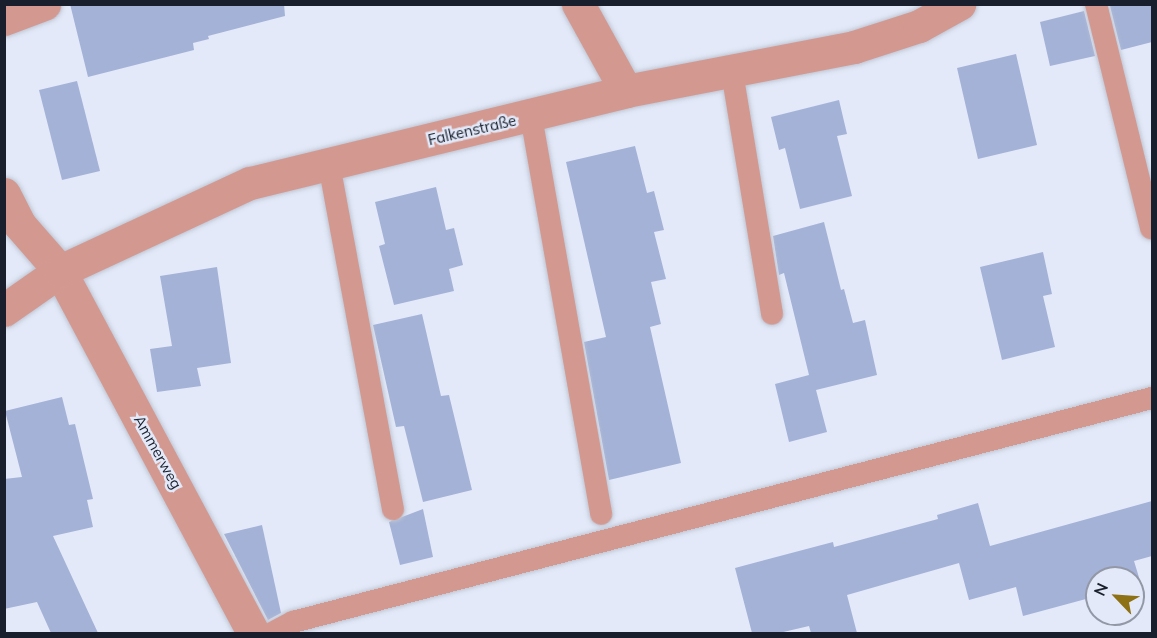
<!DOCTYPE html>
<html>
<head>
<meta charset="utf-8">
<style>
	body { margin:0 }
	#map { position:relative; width:1157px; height:638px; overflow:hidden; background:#e3e9f8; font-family:Mulish,sans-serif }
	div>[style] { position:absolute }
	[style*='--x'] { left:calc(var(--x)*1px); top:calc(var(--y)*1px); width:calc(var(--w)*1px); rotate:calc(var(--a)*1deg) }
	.building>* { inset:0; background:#a4b2d7 }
	.roads { filter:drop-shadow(0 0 2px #bfc5d3) drop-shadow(0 0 2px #bfc5d3) }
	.service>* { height:22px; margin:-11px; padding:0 11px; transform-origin:11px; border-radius:11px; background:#d39990 }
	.minor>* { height:33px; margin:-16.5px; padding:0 16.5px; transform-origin:16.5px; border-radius:16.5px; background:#d39990 }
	span { translate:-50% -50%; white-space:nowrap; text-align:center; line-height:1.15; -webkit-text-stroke:5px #e3e9f8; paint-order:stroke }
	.street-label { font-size:15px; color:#1a1f2d }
	.frame { position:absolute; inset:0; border:6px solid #1a1f2d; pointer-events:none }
	.north { position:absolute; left:1085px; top:566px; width:60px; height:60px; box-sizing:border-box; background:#e3e9f8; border:2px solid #9398a7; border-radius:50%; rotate:295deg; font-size:16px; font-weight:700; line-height:24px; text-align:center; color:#1a1f2d }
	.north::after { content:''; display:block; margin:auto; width:21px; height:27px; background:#8e7115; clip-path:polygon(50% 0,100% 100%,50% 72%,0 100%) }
</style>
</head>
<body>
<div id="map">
	<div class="building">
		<i style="clip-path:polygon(70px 4px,284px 4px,285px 16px,208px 36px,209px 39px,193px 43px,194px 50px,88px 77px)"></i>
		<i style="clip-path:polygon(1152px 4px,1152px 42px,1121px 50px,1110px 6px)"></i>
		<i style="clip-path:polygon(1084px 11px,1095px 56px,1050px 66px,1040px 22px)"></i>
		<i style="clip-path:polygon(1016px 54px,1037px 145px,978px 159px,957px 68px)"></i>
		<i style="clip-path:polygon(77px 81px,100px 171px,62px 180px,39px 90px)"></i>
		<i style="clip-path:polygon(839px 100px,847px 134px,837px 136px,852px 196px,800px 209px,785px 148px,779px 150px,771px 117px)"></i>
		<i style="clip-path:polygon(635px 146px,647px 193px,654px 191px,664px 230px,654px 232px,666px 279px,651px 282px,661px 324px,650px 327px,681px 463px,609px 480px,584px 342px,606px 337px,566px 162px)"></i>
		<i style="clip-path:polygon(436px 187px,446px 230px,454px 228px,463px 265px,449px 269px,454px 291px,394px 305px,379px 246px,385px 244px,375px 202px)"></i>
		<i style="clip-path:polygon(824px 222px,841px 290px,844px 289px,853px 323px,865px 320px,877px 375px,816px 390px,827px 432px,789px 442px,775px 384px,809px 375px,784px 273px,779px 275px,773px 236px)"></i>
		<i style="clip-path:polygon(1043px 252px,1052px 294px,1043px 296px,1055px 347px,1002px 360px,980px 267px)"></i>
		<i style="clip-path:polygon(217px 267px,231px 363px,197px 368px,201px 386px,157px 392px,150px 349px,172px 346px,160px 276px)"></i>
		<i style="clip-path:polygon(422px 314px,441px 396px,449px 395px,472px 490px,423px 502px,404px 426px,396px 427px,373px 325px)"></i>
		<i style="clip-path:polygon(62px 397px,69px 425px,75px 424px,93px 499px,87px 500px,93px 527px,53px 536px,98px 633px,51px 633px,37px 602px,4px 609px,4px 479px,22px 477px,5px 411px)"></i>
		<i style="clip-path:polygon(1152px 501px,1152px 556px,1134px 561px,1141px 584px,1133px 586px,1133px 578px,1097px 578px,1097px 596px,1023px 616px,1016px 587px,969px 600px,959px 563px,847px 595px,857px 633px,811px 633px,809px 626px,779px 633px,752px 633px,735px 568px,833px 542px,834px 547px,938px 519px,937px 515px,978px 503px,990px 546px)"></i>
		<i style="clip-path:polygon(423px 509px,433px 557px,400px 565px,389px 522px)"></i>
		<i style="clip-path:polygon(262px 525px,281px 613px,268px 620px,224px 534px)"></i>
	</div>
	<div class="roads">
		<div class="service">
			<i style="--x:1096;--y:4;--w:231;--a:76.2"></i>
			<i style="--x:732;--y:72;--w:245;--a:80.6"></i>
			<i style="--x:531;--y:116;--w:404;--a:80"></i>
			<i style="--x:329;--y:164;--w:351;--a:79.5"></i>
			<i style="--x:270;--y:634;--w:26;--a:-28"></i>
			<i style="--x:293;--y:622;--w:888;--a:-14.62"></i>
		</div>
		<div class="minor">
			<i style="--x:578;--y:4;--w:99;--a:61.1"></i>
			<i style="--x:4;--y:19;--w:43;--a:-20.6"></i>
			<i style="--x:4;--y:194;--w:34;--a:63"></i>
			<i style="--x:19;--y:224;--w:62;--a:48.9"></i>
			<i style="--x:60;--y:271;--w:412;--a:61.9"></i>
			<i style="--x:4;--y:310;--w:68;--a:-34.9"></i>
			<i style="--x:60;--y:271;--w:209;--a:-24.9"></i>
			<i style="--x:250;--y:183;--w:387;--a:-13.7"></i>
			<i style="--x:626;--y:91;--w:232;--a:-10.9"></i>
			<i style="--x:854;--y:47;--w:68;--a:-17.9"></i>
			<i style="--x:919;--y:26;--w:46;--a:-28.8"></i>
		</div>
	</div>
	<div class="street-label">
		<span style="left:472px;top:130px;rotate:-13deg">Falkenstraße</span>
		<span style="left:158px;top:452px;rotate:61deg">Ammerweg</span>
	</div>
	<div class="frame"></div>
	<div class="north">N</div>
</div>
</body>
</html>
